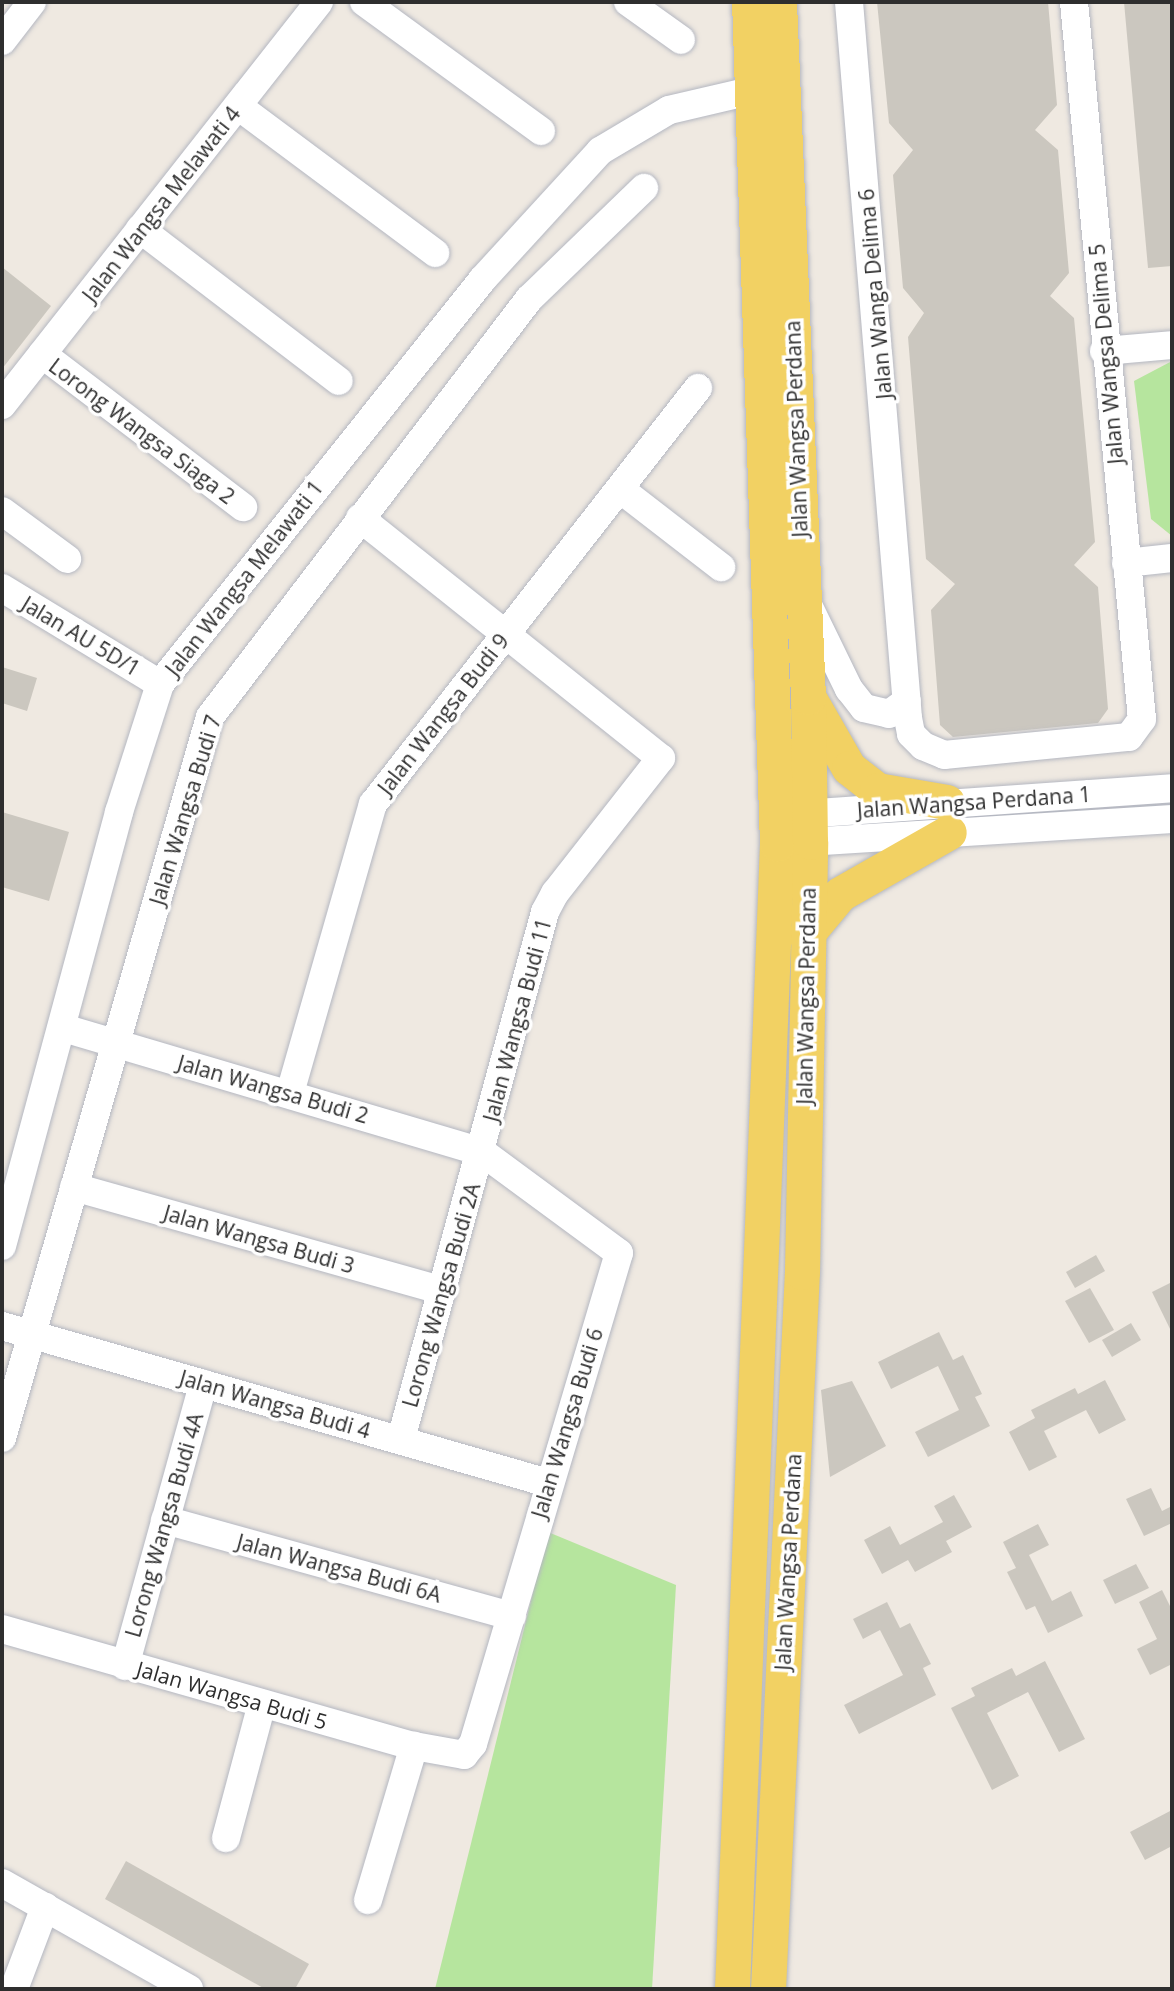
<!DOCTYPE html>
<html>
<head>
<meta charset="utf-8">
<style>
	body { margin:0 }
	#map { position:relative; width:1174px; height:1991px; overflow:hidden; background:#efe9e1; font-family:"Open Sans",sans-serif }
	div>[style] { position:absolute }
	[style*='--x'] { left:calc(var(--x)*1px); top:calc(var(--y)*1px); width:calc(var(--w)*1px); rotate:calc(var(--a)*1deg) }
	.green>* { inset:0; background:#b6e59e }
	.building>* { inset:0; background:#cbc7bf }
	.roads { filter:drop-shadow(0 0 2px #b4b7c1) drop-shadow(0 0 2px #b4b7c1) }
	.minor>* { height:28px; margin:-14px; padding:0 14px; transform-origin:14px; border-radius:14px; background:#fff }
	.major>* { height:35px; margin:-17.5px; padding:0 17.5px; transform-origin:17.5px; border-radius:17.5px; background:#f2d163 }
	span { translate:-50% -50%; white-space:nowrap; text-align:center; line-height:1.15; -webkit-text-stroke:7px #fff; paint-order:stroke }
	.street-label { font-size:21px; color:#2e2e2e }
	.frame { position:absolute; inset:0; border:4px solid #2e2e2e; pointer-events:none }
</style>
</head>
<body>
<div id="map">
	<div class="green">
		<i style="clip-path:polygon(1172px 361px,1172px 536px,1151px 519px,1134px 381px)"></i>
		<i style="clip-path:polygon(548px 1532px,676px 1585px,652px 1989px,435px 1989px)"></i>
	</div>
	<div class="building">
		<i style="clip-path:polygon(877px 2px,1048px 2px,1057px 105px,1035px 130px,1058px 150px,1069px 273px,1050px 296px,1074px 318px,1095px 542px,1074px 565px,1098px 587px,1108px 709px,1098px 723px,953px 737px,940px 725px,931px 610px,955px 584px,926px 559px,908px 337px,924px 313px,903px 288px,893px 175px,913px 150px,889px 123px)"></i>
		<i style="clip-path:polygon(1124px 2px,1172px 2px,1172px 266px,1148px 268px)"></i>
		<i style="clip-path:polygon(2px 267px,51px 306px,2px 369px)"></i>
		<i style="clip-path:polygon(2px 667px,37px 678px,27px 711px,2px 703px)"></i>
		<i style="clip-path:polygon(2px 812px,69px 832px,49px 901px,2px 887px)"></i>
		<i style="clip-path:polygon(1096px 1255px,1105px 1271px,1075px 1288px,1066px 1272px)"></i>
		<i style="clip-path:polygon(1172px 1282px,1172px 1333px,1152px 1292px)"></i>
		<i style="clip-path:polygon(1090px 1288px,1114px 1330px,1089px 1343px,1065px 1301px)"></i>
		<i style="clip-path:polygon(1131px 1323px,1141px 1340px,1112px 1357px,1102px 1340px)"></i>
		<i style="clip-path:polygon(939px 1332px,953px 1360px,963px 1355px,982px 1394px,975px 1397px,990px 1426px,928px 1457px,915px 1432px,959px 1410px,938px 1366px,891px 1389px,878px 1362px)"></i>
		<i style="clip-path:polygon(1105px 1380px,1126px 1420px,1099px 1434px,1086px 1410px,1044px 1431px,1057px 1457px,1029px 1471px,1009px 1432px,1035px 1418px,1031px 1410px,1075px 1388px,1078px 1394px)"></i>
		<i style="clip-path:polygon(852px 1381px,886px 1446px,830px 1477px,821px 1390px)"></i>
		<i style="clip-path:polygon(1151px 1488px,1162px 1511px,1172px 1506px,1172px 1523px,1144px 1536px,1126px 1499px)"></i>
		<i style="clip-path:polygon(954px 1495px,972px 1527px,946px 1541px,952px 1552px,915px 1572px,908px 1560px,882px 1574px,864px 1540px,890px 1526px,900px 1545px,943px 1522px,934px 1506px)"></i>
		<i style="clip-path:polygon(1038px 1524px,1049px 1545px,1029px 1555px,1052px 1601px,1071px 1591px,1083px 1616px,1048px 1633px,1035px 1606px,1026px 1610px,1007px 1572px,1016px 1568px,1003px 1542px)"></i>
		<i style="clip-path:polygon(1136px 1564px,1149px 1588px,1115px 1604px,1103px 1580px)"></i>
		<i style="clip-path:polygon(1162px 1590px,1172px 1610px,1172px 1670px,1170px 1665px,1150px 1675px,1137px 1649px,1157px 1639px,1139px 1602px)"></i>
		<i style="clip-path:polygon(887px 1602px,900px 1628px,910px 1623px,931px 1664px,923px 1668px,936px 1695px,859px 1734px,844px 1705px,903px 1675px,880px 1630px,863px 1639px,853px 1619px)"></i>
		<i style="clip-path:polygon(1045px 1661px,1085px 1739px,1059px 1752px,1028px 1692px,987px 1713px,1019px 1776px,992px 1790px,951px 1708px,975px 1696px,971px 1688px,1012px 1668px,1016px 1676px)"></i>
		<i style="clip-path:polygon(1172px 1810px,1172px 1846px,1145px 1860px,1130px 1832px)"></i>
		<i style="clip-path:polygon(126px 1861px,309px 1964px,295px 1989px,265px 1989px,105px 1899px)"></i>
	</div>
	<div class="roads">
		<div class="minor">
			<i style="--x:364;--y:2;--w:219;--a:36.1"></i>
			<i style="--x:628;--y:2;--w:65;--a:35.6"></i>
			<i style="--x:849;--y:2;--w:718;--a:85.29"></i>
			<i style="--x:908;--y:718;--w:16;--a:79"></i>
			<i style="--x:911;--y:734;--w:17;--a:45"></i>
			<i style="--x:923;--y:746;--w:23;--a:23"></i>
			<i style="--x:944;--y:755;--w:186;--a:-5.6"></i>
			<i style="--x:1129;--y:737;--w:22;--a:-54"></i>
			<i style="--x:1142;--y:719;--w:720;--a:-95.42"></i>
			<i style="--x:2;--y:41;--w:49;--a:-52.4"></i>
			<i style="--x:238;--y:106;--w:246;--a:36.7"></i>
			<i style="--x:140;--y:229;--w:250;--a:37.4"></i>
			<i style="--x:1104;--y:351;--w:68;--a:-5"></i>
			<i style="--x:42;--y:354;--w:253;--a:37.3"></i>
			<i style="--x:2;--y:405;--w:513;--a:-51.81"></i>
			<i style="--x:620;--y:489;--w:128;--a:37.7"></i>
			<i style="--x:2;--y:511;--w:81;--a:36.4"></i>
			<i style="--x:360;--y:518;--w:385;--a:38.6"></i>
			<i style="--x:661;--y:758;--w:172;--a:128.1"></i>
			<i style="--x:555;--y:893;--w:21;--a:118"></i>
			<i style="--x:545;--y:912;--w:546;--a:105.28"></i>
			<i style="--x:1126;--y:563;--w:46;--a:-6.2"></i>
			<i style="--x:2;--y:588;--w:185;--a:31.3"></i>
			<i style="--x:806;--y:601;--w:98;--a:64"></i>
			<i style="--x:849;--y:689;--w:24;--a:52"></i>
			<i style="--x:864;--y:708;--w:26;--a:13"></i>
			<i style="--x:889;--y:714;--w:22;--a:-36"></i>
			<i style="--x:789;--y:815;--w:384;--a:-4"></i>
			<i style="--x:791;--y:843;--w:382;--a:-3.6"></i>
			<i style="--x:290;--y:1093;--w:301;--a:-74"></i>
			<i style="--x:373;--y:804;--w:528;--a:-52"></i>
			<i style="--x:74;--y:1187;--w:383;--a:15.7"></i>
			<i style="--x:2;--y:1246;--w:449;--a:-74.9"></i>
			<i style="--x:119;--y:812;--w:134;--a:-72.2"></i>
			<i style="--x:160;--y:684;--w:517;--a:-51.44"></i>
			<i style="--x:482;--y:280;--w:175;--a:-47.5"></i>
			<i style="--x:600;--y:151;--w:80;--a:-30.7"></i>
			<i style="--x:669;--y:110;--w:83;--a:-13.2"></i>
			<i style="--x:2;--y:1326;--w:568;--a:16.04"></i>
			<i style="--x:2;--y:1438;--w:750;--a:-73.91"></i>
			<i style="--x:210;--y:717;--w:526;--a:-52.65"></i>
			<i style="--x:529;--y:299;--w:160;--a:-44"></i>
			<i style="--x:165;--y:1520;--w:360;--a:15.5"></i>
			<i style="--x:2;--y:1629;--w:428;--a:15.9"></i>
			<i style="--x:414;--y:1746;--w:51;--a:10.2"></i>
			<i style="--x:464;--y:1755;--w:14;--a:-51"></i>
			<i style="--x:473;--y:1744;--w:512;--a:-73.44"></i>
			<i style="--x:619;--y:1253;--w:170;--a:-143.6"></i>
			<i style="--x:482;--y:1152;--w:437;--a:-163.5"></i>
			<i style="--x:125;--y:1666;--w:293;--a:-74.5"></i>
			<i style="--x:226;--y:1838;--w:139;--a:-75"></i>
			<i style="--x:2;--y:1883;--w:215;--a:29.5"></i>
			<i style="--x:368;--y:1900;--w:161;--a:-73.4"></i>
			<i style="--x:14;--y:1989;--w:88;--a:-69.3"></i>
		</div>
		<div class="major">
			<i style="--x:810;--y:700;--w:78;--a:60.2"></i>
			<i style="--x:849;--y:768;--w:36;--a:38"></i>
			<i style="--x:877;--y:790;--w:71;--a:9.7"></i>
			<i style="--x:806;--y:935;--w:53;--a:-50.3"></i>
			<i style="--x:840;--y:894;--w:125;--a:-29.6"></i>
			<i style="--x:732;--y:1989;--w:1146;--a:-87.75"></i>
			<i style="--x:777;--y:844;--w:842;--a:-91.9"></i>
			<i style="--x:768;--y:1989;--w:718;--a:-87.29"></i>
			<i style="--x:802;--y:1272;--w:430;--a:-88.9"></i>
			<i style="--x:810;--y:842;--w:145;--a:-90.8"></i>
			<i style="--x:808;--y:697;--w:696;--a:-92.39"></i>
		</div>
	</div>
	<div class="street-label">
		<span style="left:161px;top:204px;rotate:-52deg">Jalan Wangsa Melawati 4</span>
		<span style="left:875px;top:294px;rotate:-95deg">Jalan Wanga Delima 6</span>
		<span style="left:1106px;top:354px;rotate:-95deg">Jalan Wangsa Delima 5</span>
		<span style="left:796px;top:429px;rotate:-92deg">Jalan Wangsa Perdana</span>
		<span style="left:142px;top:431px;rotate:37deg">Lorong Wangsa Siaga 2</span>
		<span style="left:244px;top:578px;rotate:-52deg">Jalan Wangsa Melawati 1</span>
		<span style="left:81px;top:636px;rotate:31deg">Jalan AU 5D/1</span>
		<span style="left:443px;top:714px;rotate:-52deg">Jalan Wangsa Budi 9</span>
		<span style="left:974px;top:802px;rotate:-4deg">Jalan Wangsa Perdana 1</span>
		<span style="left:185px;top:810px;rotate:-73deg">Jalan Wangsa Budi 7</span>
		<span style="left:806px;top:996px;rotate:-89deg">Jalan Wangsa Perdana</span>
		<span style="left:517px;top:1020px;rotate:-75deg">Jalan Wangsa Budi 11</span>
		<span style="left:273px;top:1089px;rotate:16deg">Jalan Wangsa Budi 2</span>
		<span style="left:259px;top:1239px;rotate:16deg">Jalan Wangsa Budi 3</span>
		<span style="left:441px;top:1295px;rotate:-74deg">Lorong Wangsa Budi 2A</span>
		<span style="left:275px;top:1404px;rotate:16deg">Jalan Wangsa Budi 4</span>
		<span style="left:567px;top:1423px;rotate:-73deg">Jalan Wangsa Budi 6</span>
		<span style="left:164px;top:1525px;rotate:-74deg">Lorong Wangsa Budi 4A</span>
		<span style="left:788px;top:1562px;rotate:-87deg">Jalan Wangsa Perdana</span>
		<span style="left:339px;top:1568px;rotate:15deg">Jalan Wangsa Budi 6A</span>
		<span style="left:232px;top:1695px;rotate:16deg">Jalan Wangsa Budi 5</span>
	</div>
	<div class="frame"></div>
</div>
</body>
</html>
